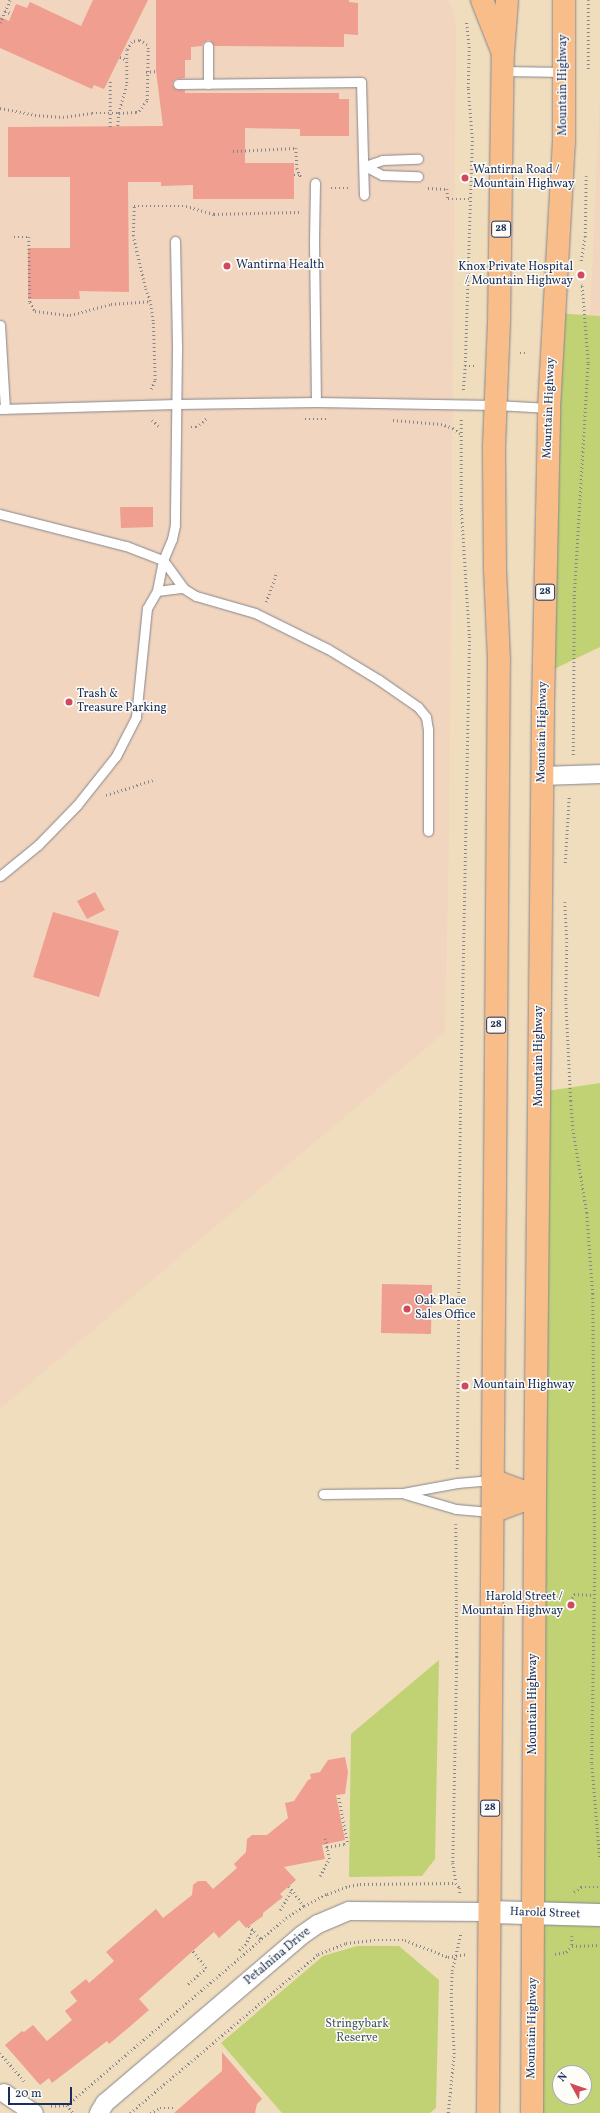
<!DOCTYPE html>
<html>
<head>
<meta charset="utf-8">
<style>
	body { margin:0 }
	#map { position:relative; width:600px; height:2113px; overflow:hidden; background:#f0ddbd; font-family:Vollkorn,serif }
	div>[style] { position:absolute }
	[style*='--x'] { left:calc(var(--x)*1px); top:calc(var(--y)*1px); width:calc(var(--w)*1px); rotate:calc(var(--a)*1deg) }
	.built>* { inset:0; background:#f2d5be }
	.green>* { inset:0; background:#c1d274 }
	.building>* { inset:0; background:#ef9e90 }
	.path>* { height:2.5px; margin-top:-1.25px; transform-origin:0; background:repeating-linear-gradient(90deg,#86868e 0 1px,transparent 0 4px) }
	.roads { filter:drop-shadow(0 0 1px #86868e) drop-shadow(0 0 1px #86868e) }
	.service>* { height:9px; margin:-4.5px; padding:0 4.5px; transform-origin:4.5px; border-radius:4.5px; background:#fff }
	.minor>* { height:18px; margin:-9px; padding:0 9px; transform-origin:9px; border-radius:9px; background:#fff }
	.tertiary>* { height:22px; margin:-11px; padding:0 11px; transform-origin:11px; border-radius:11px; background:#fff }
	.primary>* { height:22px; margin:-11px; padding:0 11px; transform-origin:11px; border-radius:11px; background:#f8bd88 }
	.dots>* { width:11px; height:11px; translate:-50% -50%; box-sizing:border-box; border:2px solid #fdfcf7; border-radius:50% }
	span { translate:-50% -50%; white-space:nowrap; text-align:center; line-height:1.15; -webkit-text-stroke:3px #fdfcf7; paint-order:stroke }
	.shield-label span { padding:1px 3px; background:#fdfcf7; border:1px solid; border-radius:3px; -webkit-text-stroke-width:0 }
	.shield-label { font-size:11px; color:#1b2f5e; font-weight:700 }
	.street-label { font-size:12px; color:#1b2f5e }
	.poi-label { font-size:12px; color:#1b2f5e }
	.left { translate:0 -50%; text-align:left }
	.right { translate:-100% -50%; text-align:right }
	.park-label { font-size:12px; color:#445864 }
	.north { position:absolute; left:552px; top:2065px; width:40px; height:40px; box-sizing:border-box; background:#fdfcf7; border:1px solid #a3aaba; border-radius:50%; rotate:310deg; font-size:11px; font-weight:700; line-height:16px; text-align:center; color:#1b2f5e }
	.north::after { content:''; display:block; margin:auto; width:14px; height:18px; background:#d1495b; clip-path:polygon(50% 0,100% 100%,50% 72%,0 100%) }
	.scale { position:absolute; left:8px; top:2087px; width:64px; height:18px; box-sizing:border-box; border:2px solid #1b2f5e; border-top:0; padding-left:5px; font-size:12px; line-height:14px; white-space:nowrap; color:#1b2f5e; -webkit-text-stroke:3px #fdfcf7; paint-order:stroke }
</style>
</head>
<body>
<div id="map">
	<div class="built">
		<i style="clip-path:polygon(0 0,448px 0,453px 9px,456px 26px,449px 843px,445px 1032px,0 1409px)"></i>
		<i style="clip-path:polygon(600px 95px,600px 316px,590px 315px)"></i>
	</div>
	<div class="green">
		<i style="clip-path:polygon(554px 313px,600px 316px,600px 647px,544px 674px)"></i>
		<i style="clip-path:polygon(evenodd,600px 1083px,600px 2113px,536px 2113px,540px 1092px,600px 1083px,560px 2073px,584px 2073px,584px 2097px,560px 2097px,560px 2073px)"></i>
		<i style="clip-path:polygon(439px 1660px,435px 1859px,422px 1876px,349px 1877px,351px 1734px)"></i>
		<i style="clip-path:polygon(357px 1946px,399px 1946px,439px 1980px,436px 2108px,430px 2113px,282px 2113px,221px 2043px,323px 1956px)"></i>
	</div>
	<div class="building">
		<i style="clip-path:polygon(93px 0,148px 0,104px 89px,94px 85px,92px 89px,0 48px,0 17px,9px 21px,16px 4px,27px 8px,30px 2px,81px 26px)"></i>
		<i style="clip-path:polygon(156px 0,349px 0,349px 2px,358px 3px,358px 35px,344px 34px,344px 47px,214px 46px,211px 41px,208px 40px,203px 43px,202px 46px,191px 47px,191px 60px,185px 60px,185px 78px,175px 79px,172px 84px,175px 89px,185px 90px,185px 93px,339px 93px,339px 99px,349px 99px,349px 136px,300px 136px,300px 129px,245px 128px,245px 163px,294px 163px,294px 199px,193px 199px,193px 185px,161px 186px,161px 182px,128px 182px,129px 292px,79px 291px,80px 299px,28px 299px,28px 248px,70px 248px,70px 177px,8px 177px,8px 127px,163px 126px,156px 71px)"></i>
		<i style="clip-path:polygon(120px 507px,153px 507px,153px 527px,121px 528px)"></i>
		<i style="clip-path:polygon(95px 892px,105px 910px,87px 919px,77px 901px)"></i>
		<i style="clip-path:polygon(53px 912px,119px 931px,99px 997px,33px 977px)"></i>
		<i style="clip-path:polygon(382px 1284px,432px 1285px,431px 1334px,381px 1333px)"></i>
		<i style="clip-path:polygon(345px 1757px,348px 1772px,345px 1794px,336px 1795px,345px 1840px,322px 1845px,325px 1859px,284px 1867px,296px 1880px,280px 1894px,283px 1897px,263px 1913px,263px 1916px,246px 1928px,239px 1920px,219px 1938px,214px 1932px,139px 1999px,149px 2010px,127px 2029px,109px 2044px,107px 2041px,52px 2083px,49px 2078px,40px 2085px,5px 2045px,22px 2031px,24px 2032px,33px 2025px,47px 2041px,72px 2020px,65px 2011px,77px 2001px,70px 1992px,86px 1979px,89px 1983px,114px 1961px,106px 1952px,156px 1909px,163px 1918px,192px 1895px,193px 1885px,198px 1881px,206px 1881px,213px 1889px,237px 1868px,234px 1864px,246px 1852px,247px 1839px,252px 1835px,267px 1835px,288px 1818px,285px 1803px,294px 1801px,308px 1780px,311px 1779px,310px 1774px,320px 1772px,328px 1760px)"></i>
		<i style="clip-path:polygon(222px 2052px,262px 2099px,257px 2104px,255px 2113px,174px 2113px,222px 2071px)"></i>
	</div>
	<div class="path">
		<i style="--x:5;--y:11;--w:8;--a:23"></i>
		<i style="--x:0;--y:23;--w:25;--a:-67"></i>
		<i style="--x:120;--y:57;--w:8;--a:23"></i>
		<i style="--x:588;--y:69;--w:69;--a:-90"></i>
		<i style="--x:146;--y:72;--w:10;--a:-6"></i>
		<i style="--x:0;--y:108;--w:36;--a:11"></i>
		<i style="--x:35;--y:115;--w:28;--a:4"></i>
		<i style="--x:63;--y:117;--w:29;--a:-8"></i>
		<i style="--x:92;--y:113;--w:27;--a:0"></i>
		<i style="--x:119;--y:113;--w:17;--a:-3"></i>
		<i style="--x:136;--y:112;--w:3;--a:-18"></i>
		<i style="--x:139;--y:111;--w:14;--a:-54"></i>
		<i style="--x:147;--y:100;--w:51;--a:-88.9"></i>
		<i style="--x:148;--y:49;--w:4;--a:-104"></i>
		<i style="--x:147;--y:45;--w:9;--a:-148"></i>
		<i style="--x:139;--y:40;--w:7;--a:164"></i>
		<i style="--x:132;--y:42;--w:9;--a:122"></i>
		<i style="--x:127;--y:50;--w:35;--a:90"></i>
		<i style="--x:127;--y:85;--w:29;--a:106"></i>
		<i style="--x:119;--y:113;--w:14;--a:94"></i>
		<i style="--x:110;--y:127;--w:48;--a:-90"></i>
		<i style="--x:233;--y:151;--w:63;--a:-2.7"></i>
		<i style="--x:296;--y:148;--w:20;--a:87"></i>
		<i style="--x:297;--y:168;--w:10;--a:66"></i>
		<i style="--x:294;--y:175;--w:6;--a:0"></i>
		<i style="--x:331;--y:188;--w:19;--a:0"></i>
		<i style="--x:428;--y:188;--w:19;--a:3"></i>
		<i style="--x:447;--y:189;--w:10;--a:84"></i>
		<i style="--x:448;--y:199;--w:21;--a:0"></i>
		<i style="--x:14;--y:237;--w:15;--a:0"></i>
		<i style="--x:29;--y:237;--w:65;--a:89.1"></i>
		<i style="--x:30;--y:302;--w:10;--a:61"></i>
		<i style="--x:35;--y:311;--w:35;--a:7"></i>
		<i style="--x:70;--y:315;--w:42;--a:-15"></i>
		<i style="--x:111;--y:304;--w:39;--a:-4"></i>
		<i style="--x:581;--y:261;--w:24;--a:-81"></i>
		<i style="--x:585;--y:237;--w:61;--a:-89.1"></i>
		<i style="--x:520;--y:353;--w:7;--a:0"></i>
		<i style="--x:465;--y:366;--w:12;--a:0"></i>
		<i style="--x:151;--y:389;--w:10;--a:-66"></i>
		<i style="--x:155;--y:380;--w:59;--a:-91.9"></i>
		<i style="--x:153;--y:321;--w:20;--a:-99"></i>
		<i style="--x:150;--y:301;--w:15;--a:-110"></i>
		<i style="--x:145;--y:287;--w:52;--a:-103.2"></i>
		<i style="--x:133;--y:236;--w:30;--a:-88"></i>
		<i style="--x:134;--y:206;--w:52;--a:0"></i>
		<i style="--x:186;--y:206;--w:29;--a:16"></i>
		<i style="--x:214;--y:214;--w:85;--a:-1.3"></i>
		<i style="--x:463;--y:390;--w:24;--a:-85"></i>
		<i style="--x:465;--y:366;--w:228;--a:-88.2"></i>
		<i style="--x:472;--y:138;--w:50;--a:-94.6"></i>
		<i style="--x:468;--y:88;--w:40;--a:-88.6"></i>
		<i style="--x:469;--y:48;--w:27;--a:-96"></i>
		<i style="--x:305;--y:419;--w:23;--a:0"></i>
		<i style="--x:152;--y:420;--w:11;--a:41"></i>
		<i style="--x:393;--y:420;--w:48;--a:4.8"></i>
		<i style="--x:441;--y:424;--w:13;--a:18"></i>
		<i style="--x:453;--y:428;--w:9;--a:36"></i>
		<i style="--x:191;--y:427;--w:5;--a:0"></i>
		<i style="--x:196;--y:427;--w:13;--a:-39"></i>
		<i style="--x:266;--y:602;--w:32;--a:-70"></i>
		<i style="--x:573;--y:755;--w:159;--a:-89.6"></i>
		<i style="--x:574;--y:596;--w:233;--a:-86.6"></i>
		<i style="--x:588;--y:363;--w:77;--a:-94.5"></i>
		<i style="--x:582;--y:286;--w:4;--a:-153"></i>
		<i style="--x:106;--y:795;--w:49;--a:-17.7"></i>
		<i style="--x:565;--y:863;--w:68;--a:-86.6"></i>
		<i style="--x:565;--y:902;--w:40;--a:87.1"></i>
		<i style="--x:567;--y:942;--w:58;--a:91"></i>
		<i style="--x:566;--y:1000;--w:101;--a:87.2"></i>
		<i style="--x:571;--y:1101;--w:28;--a:86"></i>
		<i style="--x:573;--y:1129;--w:85;--a:80.5"></i>
		<i style="--x:587;--y:1213;--w:81;--a:85.8"></i>
		<i style="--x:593;--y:1294;--w:272;--a:89.6"></i>
		<i style="--x:595;--y:1566;--w:198;--a:90.9"></i>
		<i style="--x:592;--y:1764;--w:96;--a:85.2"></i>
		<i style="--x:457;--y:1469;--w:347;--a:-89.5"></i>
		<i style="--x:460;--y:1122;--w:487;--a:-88.9"></i>
		<i style="--x:469;--y:635;--w:126;--a:-93.6"></i>
		<i style="--x:461;--y:509;--w:90;--a:-90"></i>
		<i style="--x:456;--y:1524;--w:133;--a:89.6"></i>
		<i style="--x:457;--y:1657;--w:206;--a:91.1"></i>
		<i style="--x:453;--y:1863;--w:20;--a:81"></i>
		<i style="--x:456;--y:1883;--w:6;--a:51"></i>
		<i style="--x:460;--y:1888;--w:5;--a:90"></i>
		<i style="--x:571;--y:1609;--w:11;--a:-85"></i>
		<i style="--x:572;--y:1598;--w:4;--a:-63"></i>
		<i style="--x:574;--y:1594;--w:20;--a:3"></i>
		<i style="--x:327;--y:1847;--w:17;--a:-10"></i>
		<i style="--x:344;--y:1844;--w:4;--a:-34"></i>
		<i style="--x:347;--y:1842;--w:48;--a:-100.8"></i>
		<i style="--x:320;--y:1876;--w:19;--a:-62"></i>
		<i style="--x:329;--y:1859;--w:21;--a:-101"></i>
		<i style="--x:289;--y:1886;--w:25;--a:53"></i>
		<i style="--x:574;--y:1892;--w:9;--a:-36"></i>
		<i style="--x:581;--y:1887;--w:19;--a:0"></i>
		<i style="--x:280;--y:1910;--w:23;--a:-59"></i>
		<i style="--x:249;--y:1926;--w:19;--a:47"></i>
		<i style="--x:572;--y:1936;--w:10;--a:90"></i>
		<i style="--x:572;--y:1946;--w:28;--a:-2"></i>
		<i style="--x:239;--y:1950;--w:8;--a:-40"></i>
		<i style="--x:245;--y:1945;--w:17;--a:-62"></i>
		<i style="--x:555;--y:1954;--w:11;--a:-10"></i>
		<i style="--x:566;--y:1952;--w:8;--a:-45"></i>
		<i style="--x:188;--y:1984;--w:24;--a:-42"></i>
		<i style="--x:206;--y:1968;--w:22;--a:-129"></i>
		<i style="--x:0;--y:2053;--w:37;--a:49"></i>
		<i style="--x:67;--y:2105;--w:10;--a:53"></i>
		<i style="--x:51;--y:2106;--w:16;--a:-4"></i>
		<i style="--x:67;--y:2105;--w:288;--a:-40.5"></i>
		<i style="--x:286;--y:1918;--w:22;--a:-34"></i>
		<i style="--x:304;--y:1906;--w:26;--a:-28"></i>
		<i style="--x:327;--y:1894;--w:23;--a:-20"></i>
		<i style="--x:349;--y:1886;--w:11;--a:-10"></i>
		<i style="--x:360;--y:1884;--w:96;--a:-0.6"></i>
		<i style="--x:130;--y:2113;--w:246;--a:-40.2"></i>
		<i style="--x:318;--y:1954;--w:30;--a:-21"></i>
		<i style="--x:346;--y:1943;--w:28;--a:-6"></i>
		<i style="--x:374;--y:1940;--w:31;--a:0"></i>
		<i style="--x:405;--y:1940;--w:46;--a:21.6"></i>
		<i style="--x:448;--y:1957;--w:20;--a:-9"></i>
		<i style="--x:150;--y:2113;--w:11;--a:-27"></i>
		<i style="--x:160;--y:2108;--w:13;--a:0"></i>
		<i style="--x:448;--y:2113;--w:59;--a:-84.2"></i>
		<i style="--x:454;--y:2054;--w:56;--a:-93.1"></i>
		<i style="--x:451;--y:1998;--w:27;--a:-88"></i>
		<i style="--x:452;--y:1971;--w:40;--a:-77"></i>
	</div>
	<div class="roads">
		<div class="service">
			<i style="--x:208;--y:46;--w:38;--a:90"></i>
			<i style="--x:503;--y:71;--w:62;--a:0.9"></i>
			<i style="--x:178;--y:84;--w:183;--a:-0.6"></i>
			<i style="--x:361;--y:82;--w:113;--a:88.5"></i>
			<i style="--x:365;--y:166;--w:19;--a:28"></i>
			<i style="--x:382;--y:175;--w:36;--a:2"></i>
			<i style="--x:365;--y:166;--w:18;--a:-19"></i>
			<i style="--x:382;--y:160;--w:36;--a:-2"></i>
			<i style="--x:315;--y:183;--w:59;--a:91"></i>
			<i style="--x:314;--y:242;--w:160;--a:89.3"></i>
			<i style="--x:175;--y:241;--w:109;--a:88.9"></i>
			<i style="--x:177;--y:350;--w:175;--a:90.7"></i>
			<i style="--x:175;--y:525;--w:14;--a:102"></i>
			<i style="--x:172;--y:539;--w:23;--a:113"></i>
			<i style="--x:163;--y:560;--w:34;--a:54"></i>
			<i style="--x:183;--y:588;--w:15;--a:32"></i>
			<i style="--x:196;--y:596;--w:61;--a:16.1"></i>
			<i style="--x:255;--y:613;--w:81;--a:26.3"></i>
			<i style="--x:328;--y:649;--w:60;--a:31.3"></i>
			<i style="--x:379;--y:680;--w:47;--a:34.7"></i>
			<i style="--x:418;--y:707;--w:13;--a:51"></i>
			<i style="--x:426;--y:717;--w:12;--a:81"></i>
			<i style="--x:428;--y:729;--w:102;--a:90"></i>
			<i style="--x:0;--y:325;--w:84;--a:86.6"></i>
			<i style="--x:0;--y:409;--w:177;--a:-1.6"></i>
			<i style="--x:177;--y:404;--w:139;--a:-0.8"></i>
			<i style="--x:316;--y:402;--w:179;--a:1"></i>
			<i style="--x:495;--y:405;--w:54;--a:3.2"></i>
			<i style="--x:0;--y:514;--w:130;--a:14.3"></i>
			<i style="--x:126;--y:546;--w:40;--a:21"></i>
			<i style="--x:163;--y:560;--w:32;--a:101"></i>
			<i style="--x:157;--y:591;--w:20;--a:120"></i>
			<i style="--x:147;--y:608;--w:110;--a:95.8"></i>
			<i style="--x:136;--y:717;--w:44;--a:117.1"></i>
			<i style="--x:116;--y:756;--w:63;--a:128.5"></i>
			<i style="--x:77;--y:805;--w:56;--a:134.3"></i>
			<i style="--x:38;--y:845;--w:49;--a:140.8"></i>
			<i style="--x:157;--y:591;--w:26;--a:-7"></i>
			<i style="--x:323;--y:1494;--w:80;--a:-0.7"></i>
			<i style="--x:403;--y:1493;--w:55;--a:-10.5"></i>
			<i style="--x:457;--y:1483;--w:35;--a:-5"></i>
			<i style="--x:405;--y:1494;--w:53;--a:16.4"></i>
			<i style="--x:456;--y:1509;--w:36;--a:5"></i>
		</div>
		<div class="minor">
			<i style="--x:543;--y:776;--w:57;--a:-2"></i>
			<i style="--x:4;--y:2093;--w:36;--a:34"></i>
			<i style="--x:99;--y:2113;--w:12;--a:-59"></i>
			<i style="--x:105;--y:2103;--w:70;--a:-40.3"></i>
			<i style="--x:158;--y:2058;--w:189;--a:-40.5"></i>
			<i style="--x:302;--y:1935;--w:19;--a:-35"></i>
			<i style="--x:318;--y:1924;--w:34;--a:-23"></i>
			<i style="--x:349;--y:1911;--w:141;--a:0.4"></i>
		</div>
		<div class="tertiary">
			<i style="--x:490;--y:1912;--w:110;--a:1.6"></i>
		</div>
		<div class="primary">
			<i style="--x:482;--y:0;--w:52;--a:68.4"></i>
			<i style="--x:492;--y:1480;--w:46;--a:20.4"></i>
			<i style="--x:492;--y:1512;--w:46;--a:-20.4"></i>
			<i style="--x:488;--y:2113;--w:1452;--a:-89.57"></i>
			<i style="--x:499;--y:661;--w:91;--a:-92.5"></i>
			<i style="--x:495;--y:570;--w:124;--a:-90.5"></i>
			<i style="--x:494;--y:446;--w:123;--a:-87.7"></i>
			<i style="--x:499;--y:323;--w:270;--a:-89.2"></i>
			<i style="--x:503;--y:53;--w:53;--a:-85.7"></i>
			<i style="--x:532;--y:2113;--w:617;--a:-89.72"></i>
			<i style="--x:535;--y:1496;--w:790;--a:-89.42"></i>
			<i style="--x:543;--y:706;--w:298;--a:-88.8"></i>
			<i style="--x:549;--y:408;--w:265;--a:-86.8"></i>
			<i style="--x:564;--y:143;--w:143;--a:-90"></i>
		</div>
	</div>
	<div class="dots">
		<i style="left:465px;top:178px;background:#d1495b"></i>
		<i style="left:227px;top:266px;background:#d1495b"></i>
		<i style="left:581px;top:275px;background:#d1495b"></i>
		<i style="left:69px;top:702px;background:#d1495b"></i>
		<i style="left:407px;top:1309px;background:#d1495b"></i>
		<i style="left:465px;top:1386px;background:#d1495b"></i>
		<i style="left:571px;top:1605px;background:#d1495b"></i>
	</div>
	<div class="shield-label">
		<span style="left:501px;top:229px">28</span>
		<span style="left:545px;top:592px">28</span>
		<span style="left:496px;top:1025px">28</span>
		<span style="left:490px;top:1808px">28</span>
	</div>
	<div class="street-label">
		<span style="left:564px;top:85px;rotate:-90deg">Mountain Highway</span>
		<span style="left:550px;top:408px;rotate:-88deg">Mountain Highway</span>
		<span style="left:543px;top:732px;rotate:-89deg">Mountain Highway</span>
		<span style="left:540px;top:1056px;rotate:-90deg">Mountain Highway</span>
		<span style="left:534px;top:1704px;rotate:-90deg">Mountain Highway</span>
		<span style="left:545px;top:1914px;rotate:2deg">Harold Street</span>
		<span style="left:278px;top:1957px;rotate:-40deg">Petalnina Drive</span>
		<span style="left:533px;top:2028px;rotate:-89deg">Mountain Highway</span>
	</div>
	<div class="poi-label">
		<span class="left" style="left:473px;top:178px">Wantirna Road /<br>Mountain Highway</span>
		<span class="left" style="left:236px;top:266px">Wantirna Health</span>
		<span class="right" style="left:573px;top:275px">Knox Private Hospital<br>/ Mountain Highway</span>
		<span class="left" style="left:77px;top:702px">Trash &amp;<br>Treasure Parking</span>
		<span class="left" style="left:415px;top:1309px">Oak Place<br>Sales Office</span>
		<span class="left" style="left:473px;top:1386px">Mountain Highway</span>
		<span class="right" style="left:563px;top:1605px">Harold Street /<br>Mountain Highway</span>
	</div>
	<div class="park-label">
		<span style="left:357px;top:2032px">Stringybark<br>Reserve</span>
	</div>
	<div class="north">N</div>
	<div class="scale">20 m</div>
</div>
</body>
</html>
